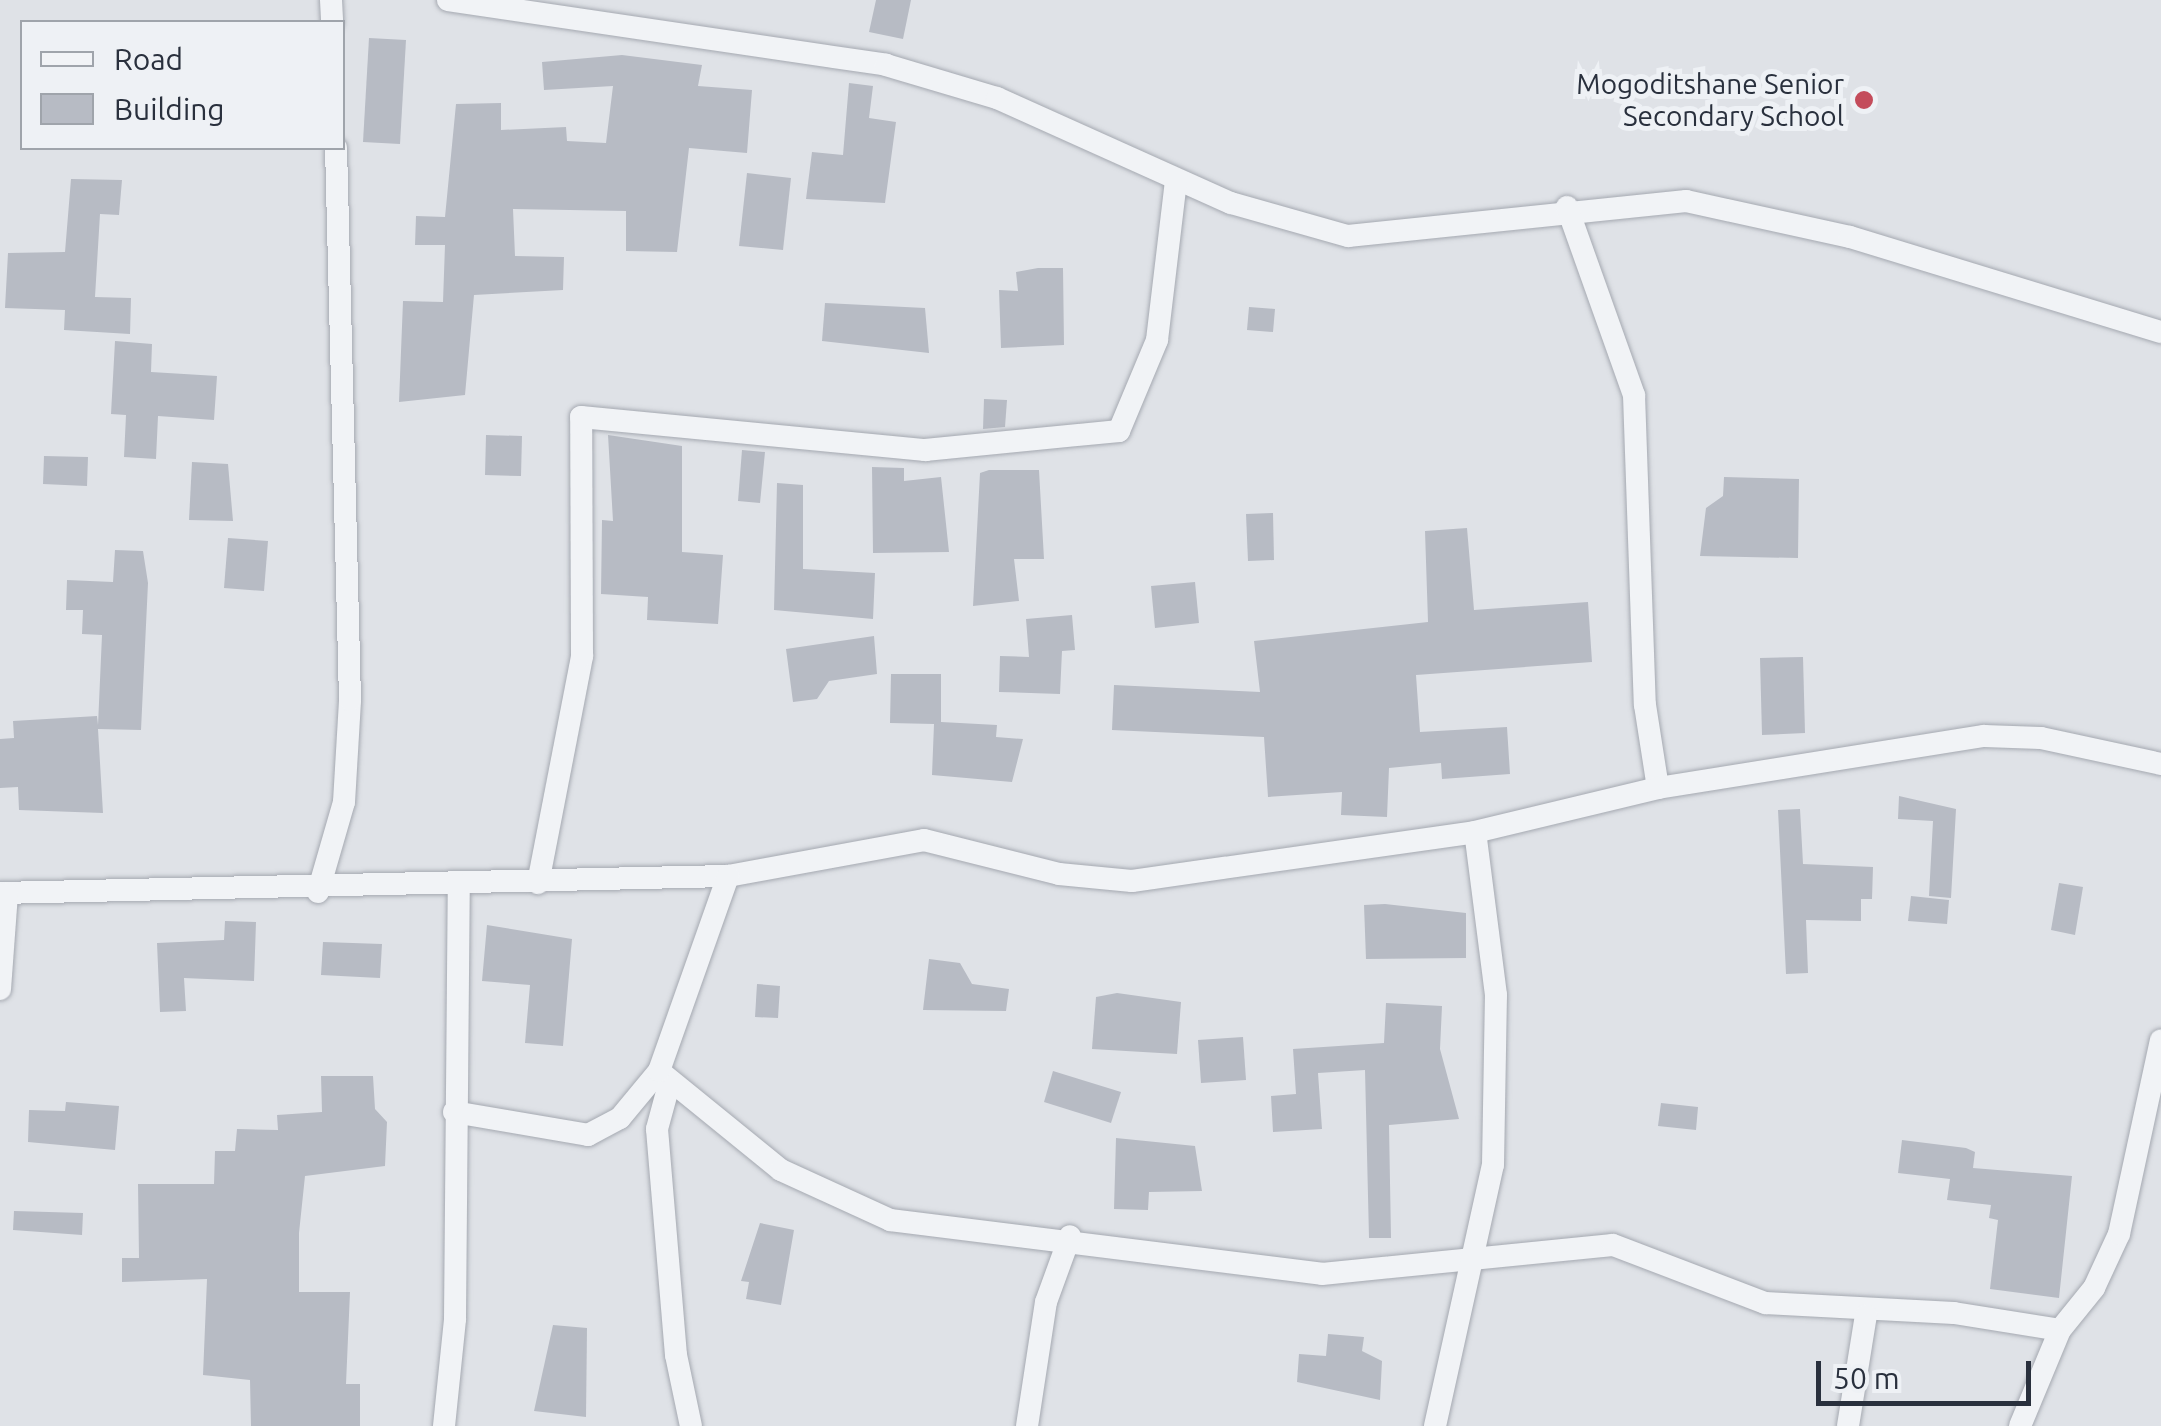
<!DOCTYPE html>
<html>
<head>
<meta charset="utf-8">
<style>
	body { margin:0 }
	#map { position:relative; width:2161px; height:1426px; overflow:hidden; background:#dfe2e7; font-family:Ubuntu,sans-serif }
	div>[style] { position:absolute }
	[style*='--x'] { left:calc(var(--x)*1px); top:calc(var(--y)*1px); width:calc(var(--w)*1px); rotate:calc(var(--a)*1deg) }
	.building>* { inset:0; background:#b7bbc4 }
	.roads { filter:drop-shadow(0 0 2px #a5a9b1) drop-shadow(0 0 2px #a5a9b1) }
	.minor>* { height:22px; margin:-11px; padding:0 11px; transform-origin:11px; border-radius:11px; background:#f1f3f6 }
	.dots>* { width:28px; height:28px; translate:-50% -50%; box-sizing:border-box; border:5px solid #eef1f5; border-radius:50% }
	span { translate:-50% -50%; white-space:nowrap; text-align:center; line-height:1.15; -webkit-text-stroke:10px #eef1f5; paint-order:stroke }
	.poi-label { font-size:28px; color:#29303d }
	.right { translate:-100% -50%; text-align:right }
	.legend { position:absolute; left:20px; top:20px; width:325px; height:130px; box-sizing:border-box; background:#eef1f5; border:2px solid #9fa4ab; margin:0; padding:12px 18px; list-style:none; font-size:30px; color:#29303d }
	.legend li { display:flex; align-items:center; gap:20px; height:50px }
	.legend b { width:50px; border:2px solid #9fa4ab }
	.scale { position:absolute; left:1816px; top:1361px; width:215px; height:45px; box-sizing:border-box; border:5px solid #29303d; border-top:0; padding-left:12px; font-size:30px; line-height:35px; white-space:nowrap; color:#29303d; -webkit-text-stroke:8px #eef1f5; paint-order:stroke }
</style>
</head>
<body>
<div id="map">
	<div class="building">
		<i style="clip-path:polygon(876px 0,911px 0,903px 39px,869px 32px)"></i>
		<i style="clip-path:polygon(369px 38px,406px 40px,400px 144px,363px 142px)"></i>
		<i style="clip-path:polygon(622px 55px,702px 65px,698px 86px,752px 90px,747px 153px,689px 148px,677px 252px,626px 251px,626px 211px,513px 209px,515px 256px,564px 257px,563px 290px,474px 295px,465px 395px,399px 402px,403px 301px,443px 302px,445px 245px,415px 245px,416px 216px,445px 217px,456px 104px,501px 103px,501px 130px,566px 127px,567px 141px,606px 143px,613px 86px,544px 90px,542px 62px)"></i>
		<i style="clip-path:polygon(849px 83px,873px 86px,869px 118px,896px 122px,885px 203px,806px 199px,812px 152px,843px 155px)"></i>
		<i style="clip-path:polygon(747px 173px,791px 178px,783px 250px,739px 246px)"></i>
		<i style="clip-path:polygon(71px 179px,122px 180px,119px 215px,100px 214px,95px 297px,131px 298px,130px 334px,64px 330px,65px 310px,5px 308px,8px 253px,65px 252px)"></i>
		<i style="clip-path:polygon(1038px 268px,1063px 268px,1064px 345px,1001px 348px,999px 290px,1018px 291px,1016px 272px)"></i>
		<i style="clip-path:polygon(825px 303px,925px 308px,929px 353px,822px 341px)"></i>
		<i style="clip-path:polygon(1249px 307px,1275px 309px,1273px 332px,1247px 330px)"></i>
		<i style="clip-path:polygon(115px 341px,152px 344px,151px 372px,217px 376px,214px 420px,158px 416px,156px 459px,124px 457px,126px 415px,111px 414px)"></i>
		<i style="clip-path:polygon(984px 399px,1007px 400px,1005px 427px,983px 429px)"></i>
		<i style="clip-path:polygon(486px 435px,522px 436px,521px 476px,485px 475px)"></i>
		<i style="clip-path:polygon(608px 435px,682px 446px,682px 552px,723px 555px,718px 624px,647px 620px,648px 597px,601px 594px,602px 520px,613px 521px)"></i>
		<i style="clip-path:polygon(742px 450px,765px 452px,760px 503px,738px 501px)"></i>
		<i style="clip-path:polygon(44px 456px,88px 457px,87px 486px,43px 484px)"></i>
		<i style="clip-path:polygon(192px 462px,228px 464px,233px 521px,189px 520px)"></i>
		<i style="clip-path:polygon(872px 467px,904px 468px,904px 481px,941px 477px,949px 552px,873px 553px)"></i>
		<i style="clip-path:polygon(989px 470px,1039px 470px,1044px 559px,1014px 559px,1019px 601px,973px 606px,980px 473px)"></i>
		<i style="clip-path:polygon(1724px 477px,1799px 479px,1798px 558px,1700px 556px,1706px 508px,1723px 496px)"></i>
		<i style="clip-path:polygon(777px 483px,803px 485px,803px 569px,875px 573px,873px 619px,774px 610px)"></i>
		<i style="clip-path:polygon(1273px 513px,1274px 560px,1248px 561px,1246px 514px)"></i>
		<i style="clip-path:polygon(1467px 528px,1474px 610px,1588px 602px,1592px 662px,1416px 675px,1420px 732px,1507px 727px,1510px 774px,1442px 779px,1441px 763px,1389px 768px,1387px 817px,1341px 815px,1342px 792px,1268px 797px,1264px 737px,1112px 730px,1114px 685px,1260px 692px,1254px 641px,1428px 622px,1425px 531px)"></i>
		<i style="clip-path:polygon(228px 538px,268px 541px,264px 591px,224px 588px)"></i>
		<i style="clip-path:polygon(115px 550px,143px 551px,148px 583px,141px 730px,98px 729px,103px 813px,19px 810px,18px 787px,0 788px,0 739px,14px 738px,13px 721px,97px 716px,98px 725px,102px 635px,82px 634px,83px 610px,66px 610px,67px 580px,113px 582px)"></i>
		<i style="clip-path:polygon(1195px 582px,1199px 623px,1155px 628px,1151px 586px)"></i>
		<i style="clip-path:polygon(1072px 615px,1075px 650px,1062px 651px,1060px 694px,999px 692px,1000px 656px,1029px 657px,1026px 619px)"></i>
		<i style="clip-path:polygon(874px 636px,877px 674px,829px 681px,817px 699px,793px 702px,786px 649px)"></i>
		<i style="clip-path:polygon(1803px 657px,1805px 733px,1762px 735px,1760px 658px)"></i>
		<i style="clip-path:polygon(891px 674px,941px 674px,941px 722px,997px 725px,996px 737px,1023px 739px,1012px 782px,932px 775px,934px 724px,890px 723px)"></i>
		<i style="clip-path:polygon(1899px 796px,1956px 809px,1951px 898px,1929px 896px,1933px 821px,1898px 819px)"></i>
		<i style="clip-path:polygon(1800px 809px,1803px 864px,1873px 867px,1872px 899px,1861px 899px,1861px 921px,1806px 920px,1808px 973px,1786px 974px,1778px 810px)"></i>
		<i style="clip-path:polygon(2059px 883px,2083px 887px,2075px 935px,2051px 930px)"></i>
		<i style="clip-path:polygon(1911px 896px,1949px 900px,1947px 924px,1908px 921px)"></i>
		<i style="clip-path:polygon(1385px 904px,1466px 913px,1466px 958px,1366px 959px,1364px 905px)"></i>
		<i style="clip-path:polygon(225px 921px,256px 922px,254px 981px,184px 978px,186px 1011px,160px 1012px,157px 943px,224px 940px)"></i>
		<i style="clip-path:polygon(487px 925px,572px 939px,563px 1046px,525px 1043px,530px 985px,482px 981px)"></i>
		<i style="clip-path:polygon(323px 942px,382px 944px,380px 978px,321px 975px)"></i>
		<i style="clip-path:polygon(929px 959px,960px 963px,972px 984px,1009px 989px,1006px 1011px,923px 1010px)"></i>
		<i style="clip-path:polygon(757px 984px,780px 986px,778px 1018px,755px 1017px)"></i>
		<i style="clip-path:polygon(1117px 993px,1181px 1002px,1177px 1054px,1092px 1049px,1096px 997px)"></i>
		<i style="clip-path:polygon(1386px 1003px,1442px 1006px,1440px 1049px,1459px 1119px,1389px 1125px,1391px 1238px,1369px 1238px,1365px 1070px,1318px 1073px,1322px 1129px,1273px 1132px,1271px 1096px,1296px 1094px,1293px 1049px,1384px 1043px)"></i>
		<i style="clip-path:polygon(1243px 1037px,1246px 1080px,1201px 1083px,1198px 1040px)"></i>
		<i style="clip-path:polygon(1053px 1071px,1121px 1092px,1111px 1123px,1044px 1102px)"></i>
		<i style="clip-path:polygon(321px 1076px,373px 1076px,375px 1109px,387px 1122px,385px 1166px,305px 1176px,299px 1233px,299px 1292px,350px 1292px,346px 1384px,360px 1384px,360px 1426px,251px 1426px,250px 1380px,203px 1375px,207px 1279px,122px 1282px,122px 1258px,139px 1258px,138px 1184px,214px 1184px,215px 1151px,235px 1151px,237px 1129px,278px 1130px,277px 1115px,322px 1112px)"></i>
		<i style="clip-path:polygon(66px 1102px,119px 1106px,115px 1150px,28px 1142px,29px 1110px,65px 1111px)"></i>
		<i style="clip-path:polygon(1661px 1103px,1698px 1107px,1696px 1130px,1658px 1126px)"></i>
		<i style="clip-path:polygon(1116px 1138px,1195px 1146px,1202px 1191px,1149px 1192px,1148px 1210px,1114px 1209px)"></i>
		<i style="clip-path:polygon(1902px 1140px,1966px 1148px,1975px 1152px,1973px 1168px,2072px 1176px,2059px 1298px,1990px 1289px,1998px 1220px,1989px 1218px,1991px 1205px,1947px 1200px,1950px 1179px,1898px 1173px)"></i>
		<i style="clip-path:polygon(14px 1211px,83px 1213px,82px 1235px,13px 1230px)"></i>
		<i style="clip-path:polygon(760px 1223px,794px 1230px,781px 1305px,746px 1299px,749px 1282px,741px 1281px)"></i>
		<i style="clip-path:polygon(553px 1325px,587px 1328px,586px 1417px,534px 1411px)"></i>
		<i style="clip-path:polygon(1328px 1334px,1364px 1337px,1362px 1351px,1382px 1361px,1380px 1400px,1297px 1382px,1299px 1354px,1326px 1356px)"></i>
	</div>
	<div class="roads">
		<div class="minor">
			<i style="--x:331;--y:0;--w:22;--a:87"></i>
			<i style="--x:448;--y:0;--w:443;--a:8.4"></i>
			<i style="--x:886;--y:65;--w:116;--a:16.6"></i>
			<i style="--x:997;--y:98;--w:256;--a:24.2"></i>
			<i style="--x:1231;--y:203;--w:122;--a:15.8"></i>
			<i style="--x:1348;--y:236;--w:340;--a:-5.9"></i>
			<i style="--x:1686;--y:201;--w:168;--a:12.4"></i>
			<i style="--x:1850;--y:237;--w:325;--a:17"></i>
			<i style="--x:1567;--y:207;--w:200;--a:70.4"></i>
			<i style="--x:1634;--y:395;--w:310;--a:88"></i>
			<i style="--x:1645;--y:705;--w:84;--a:81.1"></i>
			<i style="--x:538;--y:883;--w:231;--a:-79"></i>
			<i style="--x:582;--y:656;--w:239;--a:-90.2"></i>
			<i style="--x:581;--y:417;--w:346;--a:5.5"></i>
			<i style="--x:925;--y:450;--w:195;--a:-5.6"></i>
			<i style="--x:1119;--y:431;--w:99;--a:-67.3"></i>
			<i style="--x:1157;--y:340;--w:161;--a:-83.2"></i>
			<i style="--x:318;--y:892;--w:94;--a:-73.9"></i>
			<i style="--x:344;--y:802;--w:102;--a:-86.6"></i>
			<i style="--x:350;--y:700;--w:552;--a:-91.45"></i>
			<i style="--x:0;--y:893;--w:728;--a:-1.34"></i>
			<i style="--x:728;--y:876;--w:199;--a:-10.4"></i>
			<i style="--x:924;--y:840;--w:139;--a:14.1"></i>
			<i style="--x:1059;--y:874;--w:73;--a:5.5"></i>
			<i style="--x:1132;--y:881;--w:346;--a:-8.1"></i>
			<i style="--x:1475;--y:832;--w:188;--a:-13.5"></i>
			<i style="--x:1658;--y:788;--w:330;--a:-9.1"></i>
			<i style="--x:1984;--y:736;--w:57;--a:2"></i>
			<i style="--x:2041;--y:738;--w:123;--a:12.2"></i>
			<i style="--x:0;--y:989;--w:96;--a:-85.8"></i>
			<i style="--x:659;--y:1071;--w:157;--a:39.1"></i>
			<i style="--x:781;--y:1170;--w:120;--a:24.6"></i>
			<i style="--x:890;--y:1220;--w:435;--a:7.1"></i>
			<i style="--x:1322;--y:1274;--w:292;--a:-5.7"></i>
			<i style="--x:1613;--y:1245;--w:163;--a:20.9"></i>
			<i style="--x:1765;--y:1303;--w:189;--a:3"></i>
			<i style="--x:1954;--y:1313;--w:107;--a:9.1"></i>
			<i style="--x:670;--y:1081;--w:50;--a:105.2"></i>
			<i style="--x:657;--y:1129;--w:227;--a:85.2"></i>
			<i style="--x:676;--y:1355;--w:73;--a:78.1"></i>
			<i style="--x:454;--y:1112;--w:136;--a:9.7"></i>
			<i style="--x:588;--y:1135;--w:36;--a:-28"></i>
			<i style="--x:620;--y:1118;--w:61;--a:-50.3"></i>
			<i style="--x:659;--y:1071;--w:207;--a:-70.5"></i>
			<i style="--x:444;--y:1426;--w:108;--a:-84.1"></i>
			<i style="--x:455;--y:1319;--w:434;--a:-89.5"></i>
			<i style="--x:1027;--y:1426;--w:125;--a:-81.3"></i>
			<i style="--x:1046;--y:1302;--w:70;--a:-70"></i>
			<i style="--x:1435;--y:1426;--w:267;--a:-77.5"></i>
			<i style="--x:1493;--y:1165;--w:170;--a:-89"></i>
			<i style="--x:1496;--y:995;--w:164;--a:-97.3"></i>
			<i style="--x:1848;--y:1426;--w:112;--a:-80.8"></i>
			<i style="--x:2020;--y:1426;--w:104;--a:-67.4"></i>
			<i style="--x:2060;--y:1330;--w:54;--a:-51"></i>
			<i style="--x:2094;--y:1288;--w:60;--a:-65.2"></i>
			<i style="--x:2119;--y:1234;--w:198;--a:-77.8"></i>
		</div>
	</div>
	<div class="dots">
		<i style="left:1864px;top:100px;background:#c44c5b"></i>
	</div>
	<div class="poi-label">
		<span class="right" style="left:1844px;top:100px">Mogoditshane Senior<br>Secondary School</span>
	</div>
	<ul class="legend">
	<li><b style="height:12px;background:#f1f3f6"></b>Road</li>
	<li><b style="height:28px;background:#b7bbc4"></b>Building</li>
	</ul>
	<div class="scale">50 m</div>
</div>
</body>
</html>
